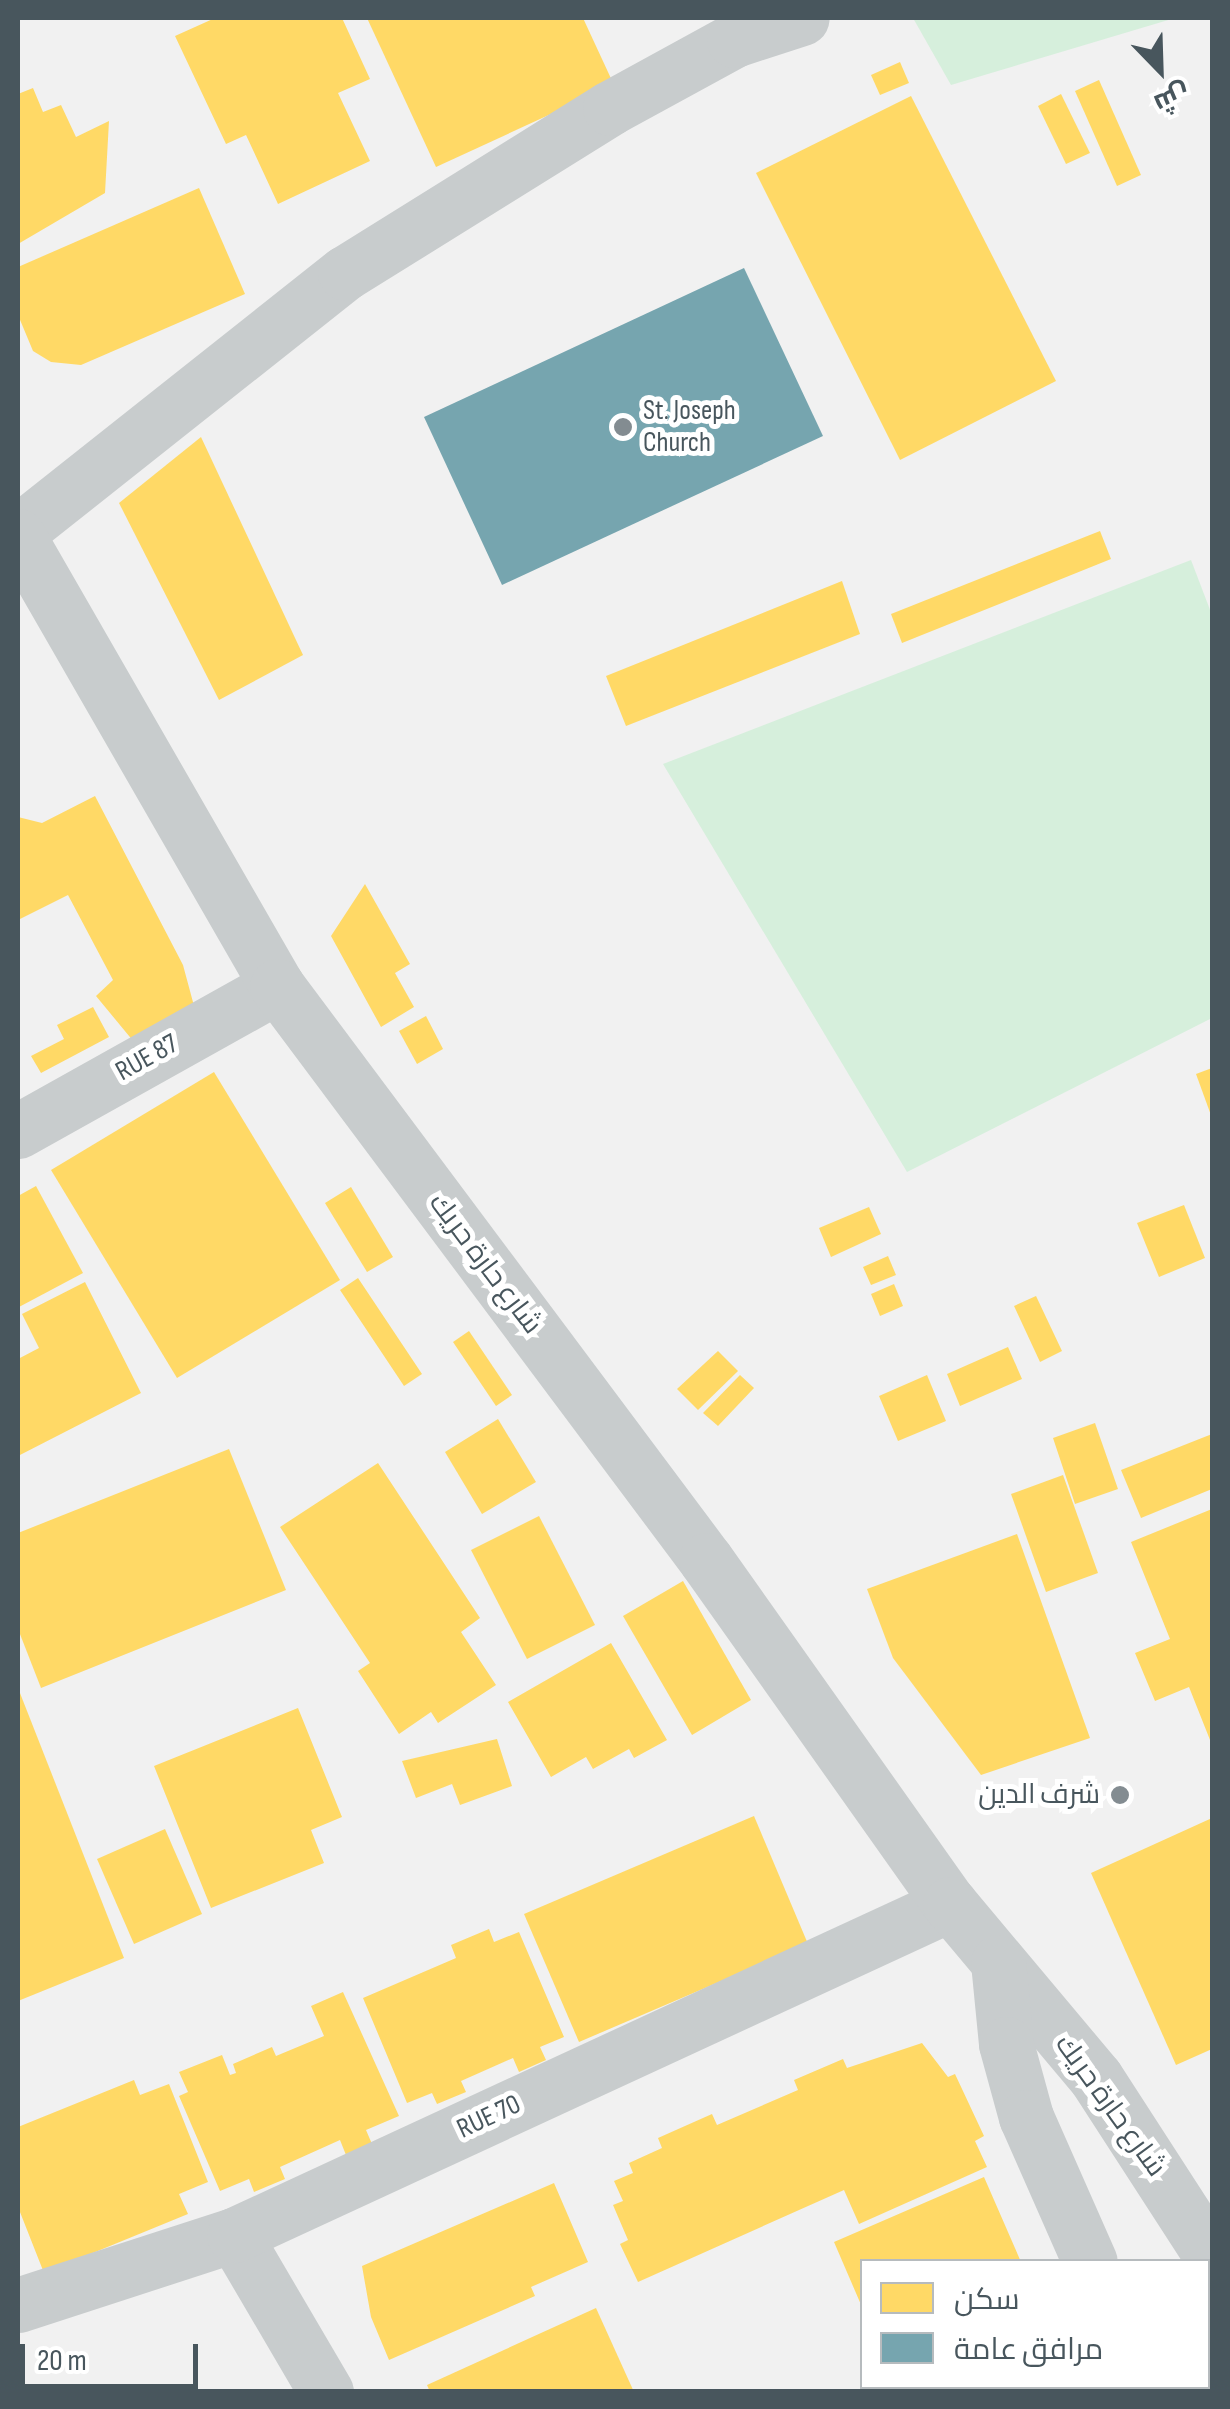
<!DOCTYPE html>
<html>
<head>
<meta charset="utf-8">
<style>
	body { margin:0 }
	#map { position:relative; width:1230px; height:2409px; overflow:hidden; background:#f1f1f1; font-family:"Sofia Sans Condensed",Cairo,sans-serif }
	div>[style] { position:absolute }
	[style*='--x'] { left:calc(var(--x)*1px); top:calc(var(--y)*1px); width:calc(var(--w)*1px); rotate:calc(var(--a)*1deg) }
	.green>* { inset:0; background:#d6efdc }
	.homes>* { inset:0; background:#ffd966 }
	.public>* { inset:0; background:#76a5af }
	.minor>* { height:55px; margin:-27.5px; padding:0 27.5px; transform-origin:27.5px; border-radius:27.5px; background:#c8cccd }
	.tertiary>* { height:55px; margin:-27.5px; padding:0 27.5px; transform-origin:27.5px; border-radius:27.5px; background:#c8cccd }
	.dots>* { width:28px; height:28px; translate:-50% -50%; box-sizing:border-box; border:5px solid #fff; border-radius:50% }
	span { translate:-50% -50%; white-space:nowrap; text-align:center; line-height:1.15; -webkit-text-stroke:10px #fff; paint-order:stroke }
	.poi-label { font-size:28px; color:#48565d }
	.left { translate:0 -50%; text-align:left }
	.right { translate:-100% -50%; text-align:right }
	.street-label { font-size:28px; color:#48565d }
	.frame { position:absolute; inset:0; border:20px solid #48565d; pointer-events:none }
	.legend { position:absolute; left:860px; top:2259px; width:350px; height:130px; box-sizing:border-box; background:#fff; border:2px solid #b6bbbe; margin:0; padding:12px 18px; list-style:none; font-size:30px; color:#48565d }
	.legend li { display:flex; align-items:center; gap:20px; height:50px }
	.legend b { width:50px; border:2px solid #b6bbbe }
	.north { position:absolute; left:1110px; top:20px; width:100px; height:100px; -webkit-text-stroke:8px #fff; paint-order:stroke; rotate:157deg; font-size:28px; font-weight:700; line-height:40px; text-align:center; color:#48565d }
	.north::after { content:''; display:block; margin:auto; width:35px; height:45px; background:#48565d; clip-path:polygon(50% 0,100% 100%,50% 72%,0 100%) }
	.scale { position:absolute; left:20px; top:2344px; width:178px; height:45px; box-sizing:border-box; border:5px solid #48565d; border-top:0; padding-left:12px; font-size:30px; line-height:35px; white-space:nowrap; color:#48565d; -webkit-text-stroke:8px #fff; paint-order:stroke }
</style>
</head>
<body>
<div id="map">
	<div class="green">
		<i style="clip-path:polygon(913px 18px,1175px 18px,951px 85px)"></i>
		<i style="clip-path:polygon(1191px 560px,1212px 615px,1212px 1018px,907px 1172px,663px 764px)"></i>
	</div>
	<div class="homes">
		<i style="clip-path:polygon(215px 18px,342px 18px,370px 79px,338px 93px,370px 161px,278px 204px,246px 135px,226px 144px,175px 36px)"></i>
		<i style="clip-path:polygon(367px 18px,583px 18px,614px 85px,436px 167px)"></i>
		<i style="clip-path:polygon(900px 62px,909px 83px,880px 95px,871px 75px)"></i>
		<i style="clip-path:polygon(1099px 80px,1141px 175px,1117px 186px,1075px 91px)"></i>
		<i style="clip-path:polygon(33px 88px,43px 112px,61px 105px,76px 137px,109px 121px,105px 193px,18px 244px,18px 94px)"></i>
		<i style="clip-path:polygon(1061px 94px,1090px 153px,1066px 164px,1038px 106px)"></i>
		<i style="clip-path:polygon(911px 96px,1056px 381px,900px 460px,756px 173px)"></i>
		<i style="clip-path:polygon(199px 188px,245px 294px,81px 365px,51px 362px,33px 351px,18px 315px,18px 267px)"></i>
		<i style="clip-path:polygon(201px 437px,303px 655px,219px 700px,119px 503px)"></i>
		<i style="clip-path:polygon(1100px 531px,1111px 559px,902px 643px,891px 614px)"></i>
		<i style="clip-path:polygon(842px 581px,860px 634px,626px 726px,606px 676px)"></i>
		<i style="clip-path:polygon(95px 796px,183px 965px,197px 1017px,134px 1042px,96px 996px,113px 980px,68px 895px,18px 920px,18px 817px,42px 823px)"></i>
		<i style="clip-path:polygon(365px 884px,410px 964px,395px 973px,414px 1007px,381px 1027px,331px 936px)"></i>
		<i style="clip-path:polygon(93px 1007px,109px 1037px,41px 1073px,31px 1056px,64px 1039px,57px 1025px)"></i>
		<i style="clip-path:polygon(426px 1016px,443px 1049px,417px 1064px,399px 1031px)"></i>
		<i style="clip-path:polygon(1212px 1068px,1212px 1118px,1196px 1074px)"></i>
		<i style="clip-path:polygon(214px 1072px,340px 1280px,177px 1378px,51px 1170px)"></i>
		<i style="clip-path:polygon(36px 1186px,83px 1273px,19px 1307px,18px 1196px)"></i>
		<i style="clip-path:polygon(351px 1187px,393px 1257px,367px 1272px,325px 1203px)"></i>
		<i style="clip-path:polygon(1184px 1205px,1205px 1258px,1159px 1277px,1137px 1223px)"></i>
		<i style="clip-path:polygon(869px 1207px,881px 1234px,831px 1257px,819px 1228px)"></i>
		<i style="clip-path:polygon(888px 1256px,896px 1275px,871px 1285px,863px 1267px)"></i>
		<i style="clip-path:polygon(358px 1278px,422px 1374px,404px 1386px,340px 1290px)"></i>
		<i style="clip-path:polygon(85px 1282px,141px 1393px,18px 1456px,18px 1359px,39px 1348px,22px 1314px)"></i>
		<i style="clip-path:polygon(894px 1284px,903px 1306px,880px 1316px,871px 1294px)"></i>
		<i style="clip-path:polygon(1036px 1296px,1062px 1351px,1040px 1362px,1014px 1306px)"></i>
		<i style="clip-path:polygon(469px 1331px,512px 1395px,496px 1406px,453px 1342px)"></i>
		<i style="clip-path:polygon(1008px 1347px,1022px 1379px,960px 1406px,947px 1374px)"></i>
		<i style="clip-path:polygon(718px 1351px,738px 1371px,698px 1410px,677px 1389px)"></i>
		<i style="clip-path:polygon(740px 1375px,754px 1388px,718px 1426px,703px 1413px)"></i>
		<i style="clip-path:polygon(927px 1375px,946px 1421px,898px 1441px,879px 1396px)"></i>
		<i style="clip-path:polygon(498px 1419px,536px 1482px,482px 1514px,445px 1452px)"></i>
		<i style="clip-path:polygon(1095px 1423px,1118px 1489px,1075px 1504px,1053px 1438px)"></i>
		<i style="clip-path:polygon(1212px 1434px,1212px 1489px,1141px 1518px,1121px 1470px)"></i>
		<i style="clip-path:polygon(229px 1449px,286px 1590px,41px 1688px,18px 1629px,18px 1533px)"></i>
		<i style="clip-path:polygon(378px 1463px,480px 1618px,461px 1632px,496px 1685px,438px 1723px,431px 1712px,399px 1734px,358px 1671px,370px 1663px,280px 1527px)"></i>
		<i style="clip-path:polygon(1063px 1475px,1098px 1573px,1046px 1592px,1011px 1494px)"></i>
		<i style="clip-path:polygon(1212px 1509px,1212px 1745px,1189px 1687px,1155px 1701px,1135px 1653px,1170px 1639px,1131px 1542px)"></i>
		<i style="clip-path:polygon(539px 1516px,595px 1625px,527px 1659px,471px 1550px)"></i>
		<i style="clip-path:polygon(1017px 1534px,1090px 1738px,981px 1775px,893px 1658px,867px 1589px)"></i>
		<i style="clip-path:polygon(683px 1581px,751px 1700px,692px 1735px,623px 1616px)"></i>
		<i style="clip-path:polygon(611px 1643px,667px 1740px,634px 1758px,629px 1749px,593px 1769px,586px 1757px,551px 1777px,508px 1702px)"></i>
		<i style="clip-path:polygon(18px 1688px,124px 1958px,18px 2001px)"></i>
		<i style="clip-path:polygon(298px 1708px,342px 1817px,311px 1830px,324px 1863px,211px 1908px,154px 1766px)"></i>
		<i style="clip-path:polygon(497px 1739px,512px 1786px,460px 1805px,452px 1784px,416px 1798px,402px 1761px)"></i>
		<i style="clip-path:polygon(754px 1816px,808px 1944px,579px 2042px,524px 1914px)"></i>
		<i style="clip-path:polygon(1212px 1818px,1212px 2049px,1176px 2065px,1091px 1873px)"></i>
		<i style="clip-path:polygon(165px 1829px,202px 1914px,134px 1944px,97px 1859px)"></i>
		<i style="clip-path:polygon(489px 1929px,494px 1942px,519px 1932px,564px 2037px,540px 2047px,546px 2060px,519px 2072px,513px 2058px,461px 2081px,466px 2092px,437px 2104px,432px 2093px,407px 2103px,363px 1998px,456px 1958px,451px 1945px)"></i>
		<i style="clip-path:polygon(343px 1992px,399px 2116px,366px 2130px,372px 2144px,346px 2155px,340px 2140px,280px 2167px,285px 2179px,254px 2192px,249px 2179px,220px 2191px,179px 2096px,188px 2092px,179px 2072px,222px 2055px,230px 2075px,236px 2073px,233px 2064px,272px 2047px,276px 2056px,324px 2036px,311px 2006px)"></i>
		<i style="clip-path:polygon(922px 2043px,948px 2077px,955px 2074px,984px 2136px,975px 2141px,987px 2167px,859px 2224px,844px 2190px,638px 2282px,620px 2244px,628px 2240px,613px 2205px,623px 2201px,614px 2181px,633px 2173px,629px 2163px,662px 2148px,658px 2138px,712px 2114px,717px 2125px,798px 2090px,794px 2080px,843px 2059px,847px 2068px)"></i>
		<i style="clip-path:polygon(134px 2080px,140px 2095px,169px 2084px,208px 2182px,179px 2194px,188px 2214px,44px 2273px,18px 2207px,18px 2127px)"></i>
		<i style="clip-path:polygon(984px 2177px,1021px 2262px,862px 2262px,862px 2307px,834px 2242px)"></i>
		<i style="clip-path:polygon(554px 2183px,588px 2262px,531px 2287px,535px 2296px,389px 2360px,371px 2317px,362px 2266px)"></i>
		<i style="clip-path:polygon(596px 2308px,634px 2392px,430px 2392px,427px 2385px)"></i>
		<i style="clip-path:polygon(948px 2386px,1029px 2386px,1031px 2392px,935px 2392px)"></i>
	</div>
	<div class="public">
		<i style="clip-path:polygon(744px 268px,823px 436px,502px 585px,424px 417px)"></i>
	</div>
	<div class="minor">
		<i style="--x:18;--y:532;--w:417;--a:-38.4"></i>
		<i style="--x:345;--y:273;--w:312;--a:-31.9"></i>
		<i style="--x:610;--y:108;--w:141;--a:-28.7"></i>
		<i style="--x:734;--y:40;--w:71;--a:-17.9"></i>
		<i style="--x:18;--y:1131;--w:297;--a:-29.2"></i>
		<i style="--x:234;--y:2235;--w:182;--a:59.6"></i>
		<i style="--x:18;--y:2305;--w:227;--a:-18"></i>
		<i style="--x:234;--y:2235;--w:789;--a:-24.81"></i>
	</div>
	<div class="tertiary">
		<i style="--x:18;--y:536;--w:519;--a:60.08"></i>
		<i style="--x:277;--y:986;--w:717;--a:53.23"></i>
		<i style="--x:706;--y:1560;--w:422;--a:54.7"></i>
		<i style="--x:950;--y:1904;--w:227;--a:50"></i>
		<i style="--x:1096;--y:2078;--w:213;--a:57.1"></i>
		<i style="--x:998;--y:1962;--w:82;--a:84.4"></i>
		<i style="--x:1006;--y:2044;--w:76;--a:74.7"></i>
		<i style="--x:1026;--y:2117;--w:158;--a:66.2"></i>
		<i style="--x:1149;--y:2386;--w:7;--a:63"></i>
	</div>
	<div class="dots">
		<i style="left:623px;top:427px;background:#838c91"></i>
		<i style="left:1120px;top:1795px;background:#838c91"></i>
	</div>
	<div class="poi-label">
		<span class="left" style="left:643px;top:427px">St. Joseph<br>Church</span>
		<span class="right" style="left:1100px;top:1795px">شرف الدين</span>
	</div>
	<div class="street-label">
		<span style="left:147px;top:1058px;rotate:-29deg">RUE 87</span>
		<span style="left:485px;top:1264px;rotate:53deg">شارع حارة حريك</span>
		<span style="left:1110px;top:2106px;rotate:54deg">شارع حارة حريك</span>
		<span style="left:489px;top:2117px;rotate:-25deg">RUE 70</span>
	</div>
	<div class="frame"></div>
	<ul class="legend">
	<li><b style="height:28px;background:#ffd966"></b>سكن</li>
	<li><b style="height:28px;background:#76a5af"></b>مرافق عامة</li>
	</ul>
	<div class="north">ش</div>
	<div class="scale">20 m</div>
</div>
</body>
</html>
